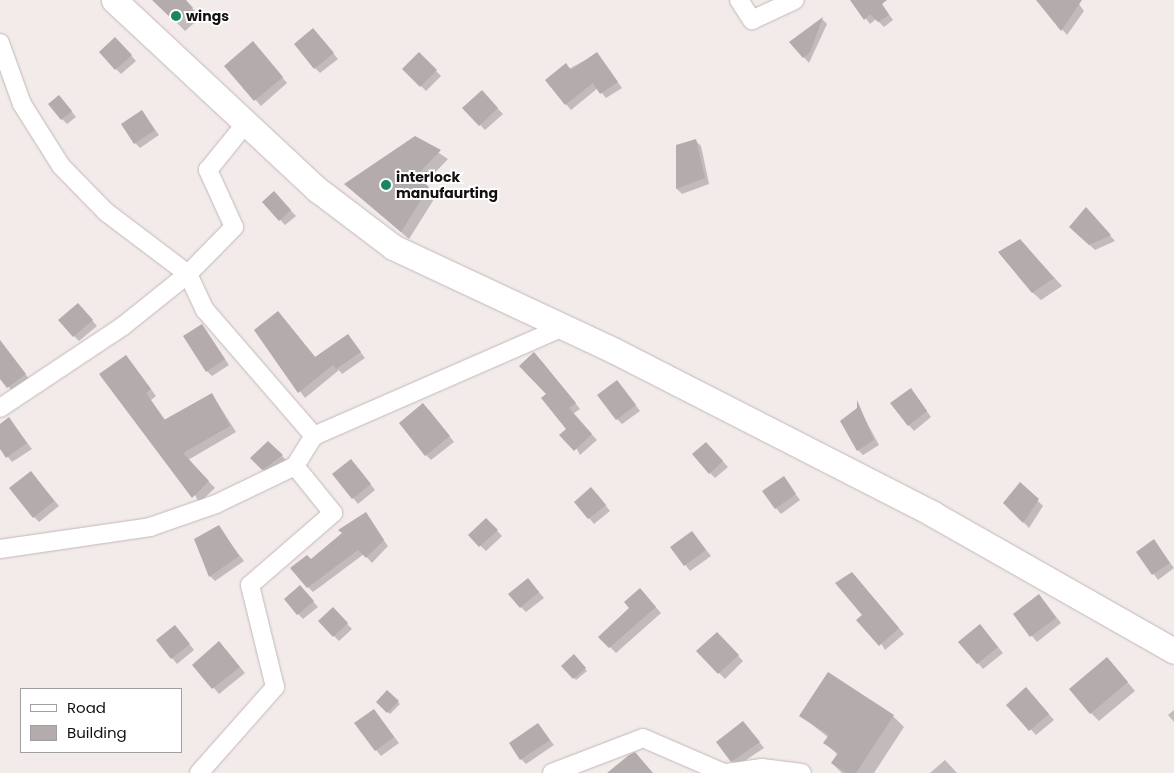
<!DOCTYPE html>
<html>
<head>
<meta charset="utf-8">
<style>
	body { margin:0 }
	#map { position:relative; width:1174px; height:773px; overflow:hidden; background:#f3eaea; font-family:Poppins,sans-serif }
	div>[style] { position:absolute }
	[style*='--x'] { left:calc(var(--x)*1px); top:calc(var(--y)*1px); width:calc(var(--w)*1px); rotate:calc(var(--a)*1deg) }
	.shadow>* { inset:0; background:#0003 }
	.building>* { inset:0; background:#b4abac }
	.roads { filter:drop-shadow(0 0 1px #c1b8b9) drop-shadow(0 0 1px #c1b8b9) }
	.street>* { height:18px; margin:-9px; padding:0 9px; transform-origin:9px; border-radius:9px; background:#fff }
	.secondary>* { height:25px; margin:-12.5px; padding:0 12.5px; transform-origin:12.5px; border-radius:12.5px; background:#fff }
	.dots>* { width:14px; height:14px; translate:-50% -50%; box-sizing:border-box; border:2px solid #fff; border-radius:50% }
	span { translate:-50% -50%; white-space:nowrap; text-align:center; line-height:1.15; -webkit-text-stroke:4px #fff; paint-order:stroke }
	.poi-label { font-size:14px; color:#141111; font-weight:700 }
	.left { translate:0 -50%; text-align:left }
	.legend { position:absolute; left:20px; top:688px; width:162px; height:65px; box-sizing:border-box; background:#fff; border:1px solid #a1a0a0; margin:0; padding:6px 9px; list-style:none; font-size:15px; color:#141111 }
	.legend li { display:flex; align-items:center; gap:10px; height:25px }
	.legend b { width:25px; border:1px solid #a1a0a0 }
</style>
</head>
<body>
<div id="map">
	<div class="shadow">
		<i style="clip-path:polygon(154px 0,184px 0,201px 17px,185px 31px)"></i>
		<i style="clip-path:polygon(852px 0,879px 0,893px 20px,884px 27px,876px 19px,870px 24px)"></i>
		<i style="clip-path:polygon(1037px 0,1076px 0,1084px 11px,1067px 35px)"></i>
		<i style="clip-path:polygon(822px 19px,827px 24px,809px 63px,790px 42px)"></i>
		<i style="clip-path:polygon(318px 35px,338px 59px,320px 73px,315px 68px)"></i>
		<i style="clip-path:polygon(121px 44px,136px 61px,121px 74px,116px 69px)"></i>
		<i style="clip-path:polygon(258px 48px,287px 83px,261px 106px,226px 66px)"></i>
		<i style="clip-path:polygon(419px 54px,441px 76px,426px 91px,404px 69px)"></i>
		<i style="clip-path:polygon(597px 54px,622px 88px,606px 98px,598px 88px,571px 110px,546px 81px)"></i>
		<i style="clip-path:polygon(482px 92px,503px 114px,485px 130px,464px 108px)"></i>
		<i style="clip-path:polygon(64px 102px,76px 117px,67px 124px,62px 119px)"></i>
		<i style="clip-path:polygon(142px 112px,159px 135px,140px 148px,135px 143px)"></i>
		<i style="clip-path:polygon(415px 137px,448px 159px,424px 184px,436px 196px,409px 239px,354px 192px)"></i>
		<i style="clip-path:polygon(696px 141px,701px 146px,709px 184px,682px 194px,677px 189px,677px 146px)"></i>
		<i style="clip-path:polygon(279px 198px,296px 216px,285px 225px,264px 202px)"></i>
		<i style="clip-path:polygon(1091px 214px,1115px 241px,1095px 250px,1071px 227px)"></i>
		<i style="clip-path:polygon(1020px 240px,1062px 286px,1041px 300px,1032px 292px)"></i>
		<i style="clip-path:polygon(83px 310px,97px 326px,79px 341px,74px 336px)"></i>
		<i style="clip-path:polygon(278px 312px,316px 358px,348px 336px,365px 358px,342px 374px,339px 370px,305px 398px,255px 330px)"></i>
		<i style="clip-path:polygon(202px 325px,229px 365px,212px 376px,207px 371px)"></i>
		<i style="clip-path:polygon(0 351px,9px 353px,30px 380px,13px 392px,0 377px)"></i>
		<i style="clip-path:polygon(126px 356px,156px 396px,151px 400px,166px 421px,212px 394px,236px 432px,188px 460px,215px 488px,199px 503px)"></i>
		<i style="clip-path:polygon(540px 359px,580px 409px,573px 414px,597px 440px,580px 455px,547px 394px)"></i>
		<i style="clip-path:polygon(622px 387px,640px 411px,622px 424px,617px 419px)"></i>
		<i style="clip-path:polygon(911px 389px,931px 417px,914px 431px,891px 404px)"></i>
		<i style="clip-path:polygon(859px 408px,879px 445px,863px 455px,858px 450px)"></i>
		<i style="clip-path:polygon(429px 410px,454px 442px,431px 460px,426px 455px)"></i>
		<i style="clip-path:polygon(9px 419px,32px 449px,12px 462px,0 447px,0 425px)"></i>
		<i style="clip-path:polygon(268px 442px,287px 461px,268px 475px,251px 458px)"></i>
		<i style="clip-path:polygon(711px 448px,728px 467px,715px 478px,710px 473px)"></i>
		<i style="clip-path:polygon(356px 466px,375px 490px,358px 504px,334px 475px)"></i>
		<i style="clip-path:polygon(36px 478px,59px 506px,39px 522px,34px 517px)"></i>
		<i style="clip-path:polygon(783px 478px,800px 500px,781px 514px,776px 508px)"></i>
		<i style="clip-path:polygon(1020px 483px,1043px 506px,1029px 528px,1005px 503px)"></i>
		<i style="clip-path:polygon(597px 494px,610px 511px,594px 524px,576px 502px)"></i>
		<i style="clip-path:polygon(365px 514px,388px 546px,372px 563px,364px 554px,313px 592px,308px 587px,311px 561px)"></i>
		<i style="clip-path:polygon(486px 519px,502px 536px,486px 551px,469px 535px)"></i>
		<i style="clip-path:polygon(218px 527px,244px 561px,215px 581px,210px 576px)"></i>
		<i style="clip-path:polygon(692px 532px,711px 556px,690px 571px,672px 547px)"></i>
		<i style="clip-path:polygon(1154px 541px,1174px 568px,1158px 580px,1138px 552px)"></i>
		<i style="clip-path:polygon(857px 579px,904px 634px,885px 650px,864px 615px)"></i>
		<i style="clip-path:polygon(533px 585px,544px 598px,526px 612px,521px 607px)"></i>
		<i style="clip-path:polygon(305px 592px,318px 607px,303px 619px,298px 614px)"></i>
		<i style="clip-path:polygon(645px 595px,661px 613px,616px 653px,600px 637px)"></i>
		<i style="clip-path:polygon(1044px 601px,1061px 623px,1037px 642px,1014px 614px)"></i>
		<i style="clip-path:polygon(333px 609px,352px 629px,339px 641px,319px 621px)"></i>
		<i style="clip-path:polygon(985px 631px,1003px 653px,983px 669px,960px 642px)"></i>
		<i style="clip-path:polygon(180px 632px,194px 650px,177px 664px,158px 641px)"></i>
		<i style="clip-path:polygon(717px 633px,743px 661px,725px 679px,698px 651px)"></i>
		<i style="clip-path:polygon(224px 648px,245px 673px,219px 694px,194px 665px)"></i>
		<i style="clip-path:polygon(574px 656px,587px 671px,576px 680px,563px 666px)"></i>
		<i style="clip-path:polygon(1115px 667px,1135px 691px,1099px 721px,1091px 713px)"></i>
		<i style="clip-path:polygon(387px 692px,400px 704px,390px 714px,377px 702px)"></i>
		<i style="clip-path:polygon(1031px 694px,1054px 720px,1036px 735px,1008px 705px)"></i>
		<i style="clip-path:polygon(374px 710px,399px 743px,381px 756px,376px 750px)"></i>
		<i style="clip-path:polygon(1174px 710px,1174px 722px,1168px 715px)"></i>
		<i style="clip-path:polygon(801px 716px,893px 716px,904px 727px,874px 773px,842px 773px,832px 763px,838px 755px,825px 743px,829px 738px)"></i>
		<i style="clip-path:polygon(538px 725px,554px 745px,526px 764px,521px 759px)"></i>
		<i style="clip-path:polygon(748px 728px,764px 748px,737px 766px,732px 761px)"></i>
		<i style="clip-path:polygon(945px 760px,957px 773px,930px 773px)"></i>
	</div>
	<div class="building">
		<i style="clip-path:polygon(152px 0,186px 0,193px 8px,176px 23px)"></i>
		<i style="clip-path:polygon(850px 0,887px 0,882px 4px,889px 15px,878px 22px,870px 14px,864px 20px)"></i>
		<i style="clip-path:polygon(1036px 0,1082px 0,1061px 31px)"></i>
		<i style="clip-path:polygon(823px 17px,810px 52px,803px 58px,789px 42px)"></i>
		<i style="clip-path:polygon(313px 28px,334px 53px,314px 69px,294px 44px)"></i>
		<i style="clip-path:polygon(115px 37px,132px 55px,115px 70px,99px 52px)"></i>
		<i style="clip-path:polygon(253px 41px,283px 77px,254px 101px,224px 66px)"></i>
		<i style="clip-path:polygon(419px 52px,437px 70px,420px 87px,402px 69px)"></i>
		<i style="clip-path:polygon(597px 52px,618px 82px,600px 94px,593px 83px,565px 105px,545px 80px,566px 63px,571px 70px)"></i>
		<i style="clip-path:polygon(482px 90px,498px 108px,479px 126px,462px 108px)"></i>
		<i style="clip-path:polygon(59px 95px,72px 111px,61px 120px,48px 104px)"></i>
		<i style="clip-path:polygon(142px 110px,155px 130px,134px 144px,121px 124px)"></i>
		<i style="clip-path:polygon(415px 136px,441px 150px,416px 176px,429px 187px,401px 232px,344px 184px)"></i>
		<i style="clip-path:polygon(696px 139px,705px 178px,676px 189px,676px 145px)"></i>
		<i style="clip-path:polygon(274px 191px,291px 210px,279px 221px,262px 202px)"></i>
		<i style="clip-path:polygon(1086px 207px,1111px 235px,1089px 245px,1069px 227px)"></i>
		<i style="clip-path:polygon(1020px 239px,1054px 278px,1032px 293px,998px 252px)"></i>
		<i style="clip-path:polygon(78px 303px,93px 320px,73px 337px,58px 320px)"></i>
		<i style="clip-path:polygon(278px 311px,315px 357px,348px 334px,361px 352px,336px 369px,333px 365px,298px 393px,254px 330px)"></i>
		<i style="clip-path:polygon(202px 324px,225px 359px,206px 372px,183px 336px)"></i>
		<i style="clip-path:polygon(0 340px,26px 374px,7px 388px,0 379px)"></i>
		<i style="clip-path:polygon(534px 352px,576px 403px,569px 408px,592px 434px,574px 451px,559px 435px,566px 429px,541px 398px,546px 394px,519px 366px)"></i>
		<i style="clip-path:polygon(126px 355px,151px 389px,146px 393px,164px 420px,212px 393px,230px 426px,183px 453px,209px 481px,192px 498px,99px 374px)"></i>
		<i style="clip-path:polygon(617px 380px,636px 405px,616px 420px,597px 395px)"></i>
		<i style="clip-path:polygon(911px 388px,927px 411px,908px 426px,890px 403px)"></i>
		<i style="clip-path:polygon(857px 400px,874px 440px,857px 451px,840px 421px,857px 408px)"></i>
		<i style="clip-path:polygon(423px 403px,450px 436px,425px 456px,399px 423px)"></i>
		<i style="clip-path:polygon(9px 417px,27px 443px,6px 458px,0 449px,0 424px)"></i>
		<i style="clip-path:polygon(268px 441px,283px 455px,262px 470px,250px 458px)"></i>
		<i style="clip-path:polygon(706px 442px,723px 461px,709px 474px,692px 454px)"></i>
		<i style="clip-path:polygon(351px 459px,371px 484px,352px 499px,332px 474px)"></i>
		<i style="clip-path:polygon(31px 471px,54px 501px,33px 518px,9px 488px)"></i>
		<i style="clip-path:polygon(784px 476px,796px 494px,775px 509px,762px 491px)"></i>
		<i style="clip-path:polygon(1020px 482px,1039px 499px,1023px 523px,1003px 503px)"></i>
		<i style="clip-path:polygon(591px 487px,606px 505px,588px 519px,574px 502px)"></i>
		<i style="clip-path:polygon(366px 512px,384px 540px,366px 558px,358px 550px,307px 588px,290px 568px,307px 555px,311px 559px,342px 533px,338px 530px)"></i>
		<i style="clip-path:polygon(486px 518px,498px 530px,479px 547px,468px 535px)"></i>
		<i style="clip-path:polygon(219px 525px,239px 556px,209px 577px,194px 539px)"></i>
		<i style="clip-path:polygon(692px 531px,706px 550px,684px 566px,670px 547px)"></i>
		<i style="clip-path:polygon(1154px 539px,1170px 563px,1152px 575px,1136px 552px)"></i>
		<i style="clip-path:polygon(852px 572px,899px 628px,879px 646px,856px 620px,862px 615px,835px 583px)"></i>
		<i style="clip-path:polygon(528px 578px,539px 592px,520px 608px,508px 594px)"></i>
		<i style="clip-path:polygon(300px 585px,314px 601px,297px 615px,284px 599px)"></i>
		<i style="clip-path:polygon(640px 588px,656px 607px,609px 648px,598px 637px,629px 608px,624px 602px)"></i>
		<i style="clip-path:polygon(1039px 594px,1056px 618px,1030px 637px,1013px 614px)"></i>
		<i style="clip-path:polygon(333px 607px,348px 623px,333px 637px,318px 621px)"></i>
		<i style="clip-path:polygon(980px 624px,998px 647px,977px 664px,958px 642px)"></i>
		<i style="clip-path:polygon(175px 625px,190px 644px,171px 659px,156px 640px)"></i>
		<i style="clip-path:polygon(717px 632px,739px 655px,718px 674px,696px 651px)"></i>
		<i style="clip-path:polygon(219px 641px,240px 667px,212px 689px,192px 665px)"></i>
		<i style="clip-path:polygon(574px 654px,586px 668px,573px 679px,561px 666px)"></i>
		<i style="clip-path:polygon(1107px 657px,1128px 682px,1090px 714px,1069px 689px)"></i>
		<i style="clip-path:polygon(828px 672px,894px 715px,856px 773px,846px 773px,831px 763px,838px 753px,823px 743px,829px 735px,799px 716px)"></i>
		<i style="clip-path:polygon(1026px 687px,1049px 714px,1029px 731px,1006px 705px)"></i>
		<i style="clip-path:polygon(387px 690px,399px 701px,387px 713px,376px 702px)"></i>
		<i style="clip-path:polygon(374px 709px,394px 737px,375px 751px,354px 723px)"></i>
		<i style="clip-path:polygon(743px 721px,760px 742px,731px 762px,716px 742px)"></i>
		<i style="clip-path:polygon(538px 723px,550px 740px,520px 760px,509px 743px)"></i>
		<i style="clip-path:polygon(635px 752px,653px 773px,607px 773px,629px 755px)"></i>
	</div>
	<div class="roads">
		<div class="street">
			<i style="--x:739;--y:0;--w:24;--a:57"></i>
			<i style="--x:752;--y:20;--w:47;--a:-24.9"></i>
			<i style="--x:0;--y:43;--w:65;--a:70.2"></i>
			<i style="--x:22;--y:104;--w:73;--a:57.8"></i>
			<i style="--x:61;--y:166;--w:64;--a:45.6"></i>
			<i style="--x:106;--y:212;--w:103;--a:37.1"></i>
			<i style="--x:188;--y:274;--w:40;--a:65"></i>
			<i style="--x:205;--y:310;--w:167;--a:49.1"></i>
			<i style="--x:0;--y:408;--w:148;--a:-33.7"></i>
			<i style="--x:123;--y:326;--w:83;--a:-38.7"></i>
			<i style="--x:188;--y:274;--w:66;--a:-45.6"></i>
			<i style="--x:234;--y:227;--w:63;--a:-114.5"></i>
			<i style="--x:208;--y:170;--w:60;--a:-51"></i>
			<i style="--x:0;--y:549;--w:152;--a:-8.3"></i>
			<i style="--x:150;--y:527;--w:70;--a:-19.2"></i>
			<i style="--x:216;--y:504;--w:88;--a:-25.7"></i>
			<i style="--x:295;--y:466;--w:36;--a:-58"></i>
			<i style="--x:314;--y:436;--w:273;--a:-23.6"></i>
			<i style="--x:199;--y:773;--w:115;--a:-48.5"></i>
			<i style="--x:275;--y:687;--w:105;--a:-103.8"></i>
			<i style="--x:250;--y:585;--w:110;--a:-40.9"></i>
			<i style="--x:333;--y:513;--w:60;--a:-129"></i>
			<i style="--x:552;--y:773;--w:97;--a:-21"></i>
			<i style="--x:643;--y:738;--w:88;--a:23.4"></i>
			<i style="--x:726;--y:773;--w:36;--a:-8"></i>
			<i style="--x:762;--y:768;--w:40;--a:7.1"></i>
		</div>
		<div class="secondary">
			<i style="--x:114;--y:0;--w:279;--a:43"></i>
			<i style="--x:318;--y:190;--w:94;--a:37.2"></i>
			<i style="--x:393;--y:247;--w:243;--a:25.1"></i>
			<i style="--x:613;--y:350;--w:360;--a:27.1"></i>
			<i style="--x:933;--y:514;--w:277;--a:29.6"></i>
		</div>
	</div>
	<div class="dots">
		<i style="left:176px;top:16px;background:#1b8561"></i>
		<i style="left:386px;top:185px;background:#1b8561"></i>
	</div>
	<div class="poi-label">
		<span class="left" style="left:186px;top:16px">wings</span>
		<span class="left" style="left:396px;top:185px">interlock<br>manufaurting</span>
	</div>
	<ul class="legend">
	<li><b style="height:6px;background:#fff"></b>Road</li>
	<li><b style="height:14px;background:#b4abac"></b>Building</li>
	</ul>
</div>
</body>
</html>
